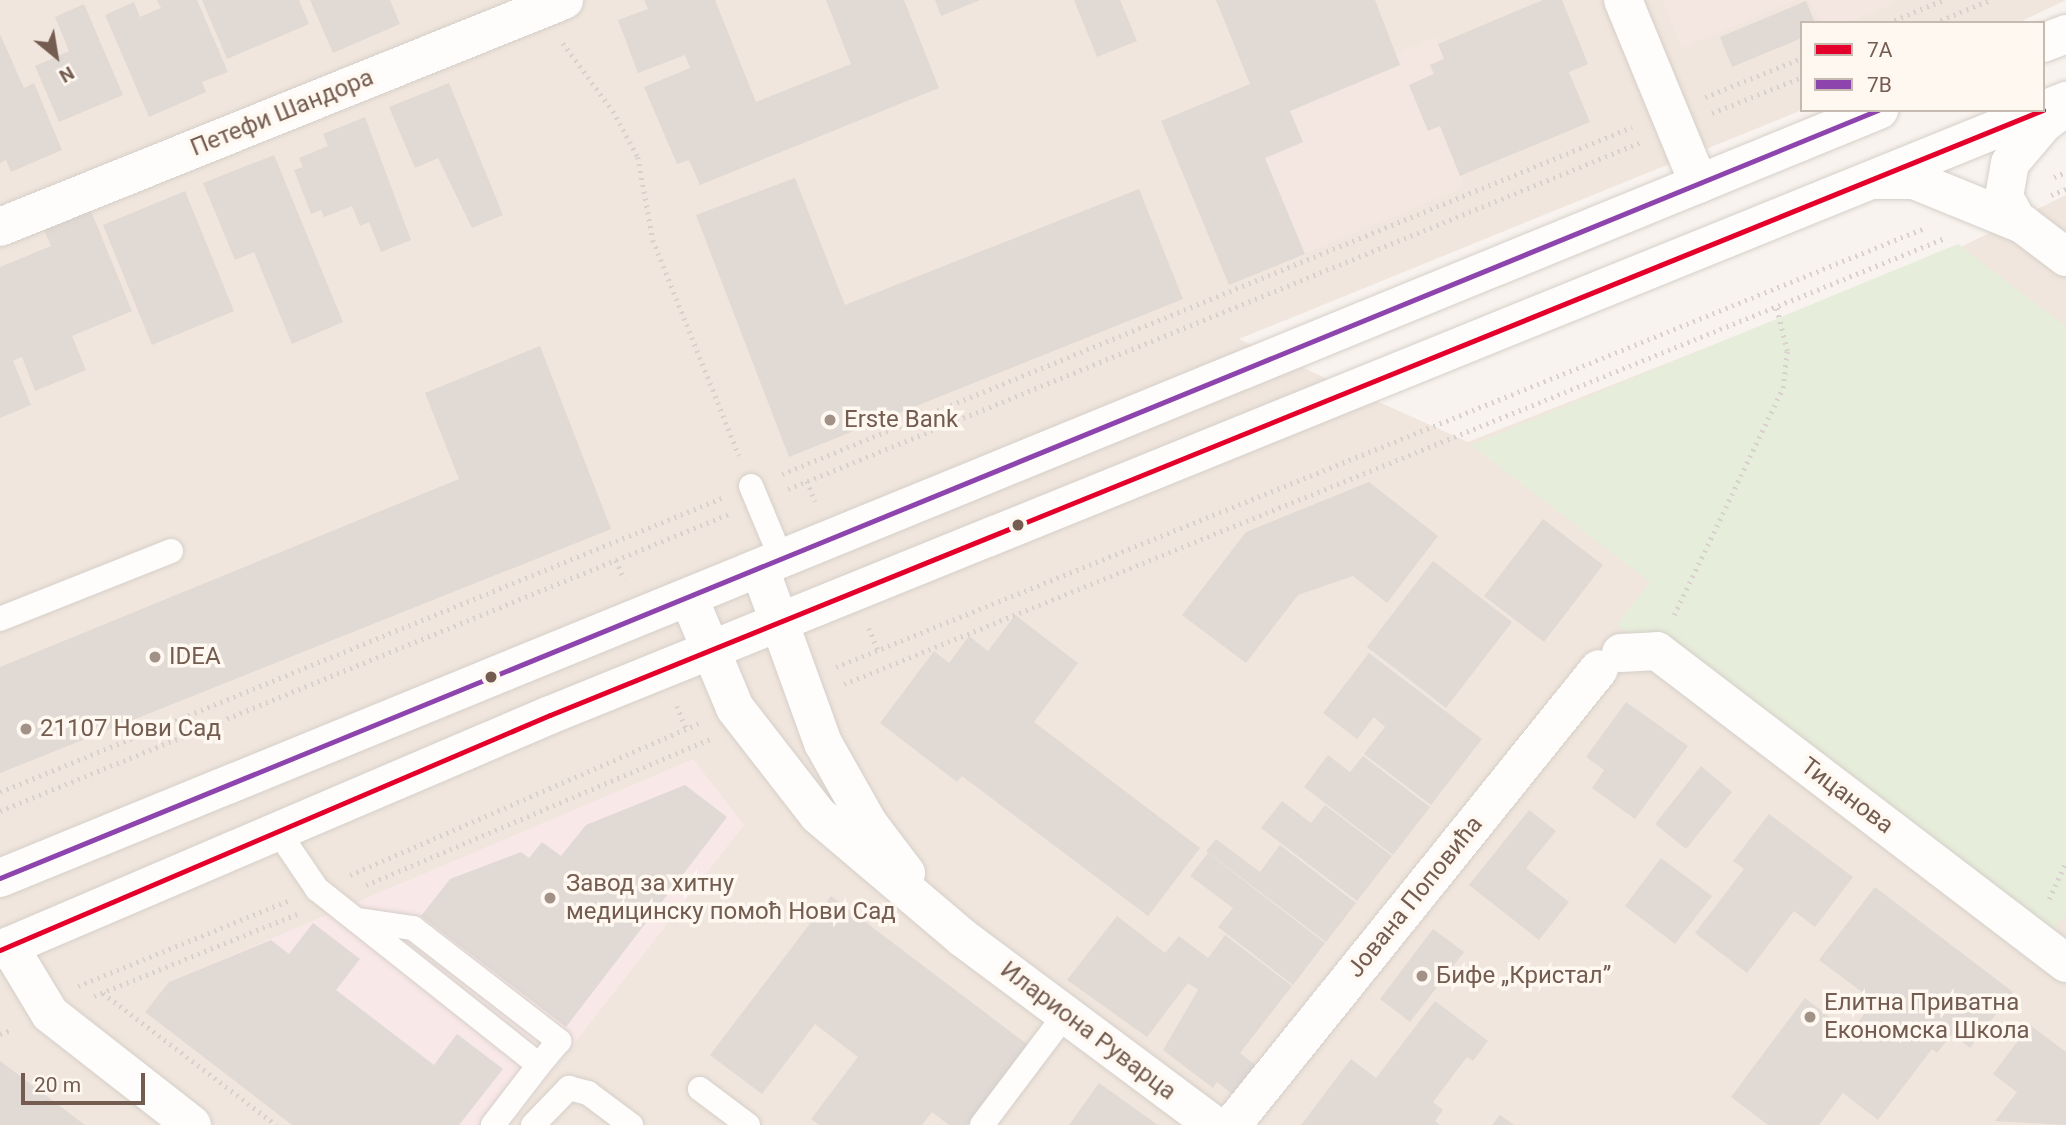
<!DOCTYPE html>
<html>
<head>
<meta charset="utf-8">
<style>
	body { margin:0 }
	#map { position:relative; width:2066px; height:1125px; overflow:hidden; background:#f8f3ee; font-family:Roboto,sans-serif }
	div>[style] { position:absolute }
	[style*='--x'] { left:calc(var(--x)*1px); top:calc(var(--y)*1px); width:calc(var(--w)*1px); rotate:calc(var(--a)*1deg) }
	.residential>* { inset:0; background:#f0e6dd }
	.commercial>* { inset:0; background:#f4e6e0 }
	.medical>* { inset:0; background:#f8e8e7 }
	.green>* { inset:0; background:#e6edda }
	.building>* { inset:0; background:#e1d9d4 }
	.path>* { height:4.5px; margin-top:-2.25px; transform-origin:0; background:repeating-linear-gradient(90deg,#d8d1cd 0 2px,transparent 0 7px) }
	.roads { filter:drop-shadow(0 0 2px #d5cfc9) drop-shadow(0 0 2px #d5cfc9) }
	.service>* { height:24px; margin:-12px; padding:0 12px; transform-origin:12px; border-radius:12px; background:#fefdfc }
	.minor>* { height:38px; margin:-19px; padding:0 19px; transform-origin:19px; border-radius:19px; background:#fefdfc }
	.secondary>* { height:38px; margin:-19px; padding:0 19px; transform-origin:19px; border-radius:19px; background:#fefdfc }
	.bus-1>* { height:5px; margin:-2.5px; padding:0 2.5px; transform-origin:2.5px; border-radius:2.5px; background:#e4002b }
	.bus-2>* { height:5px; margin:-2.5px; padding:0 2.5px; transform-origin:2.5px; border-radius:2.5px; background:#8e44ad }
	.dots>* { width:19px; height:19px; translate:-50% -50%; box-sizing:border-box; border:4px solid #fef8f1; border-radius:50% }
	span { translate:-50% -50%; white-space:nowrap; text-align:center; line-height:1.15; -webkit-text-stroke:7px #fef8f1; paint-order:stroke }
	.street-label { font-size:24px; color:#745c50 }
	.poi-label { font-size:24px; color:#745c50 }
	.left { translate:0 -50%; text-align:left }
	.legend { position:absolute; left:1800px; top:21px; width:245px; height:91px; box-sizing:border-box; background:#fef8f1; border:2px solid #c7bab1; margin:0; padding:9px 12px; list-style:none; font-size:21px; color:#745c50 }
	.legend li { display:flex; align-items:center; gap:14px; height:35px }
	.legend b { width:35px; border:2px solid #c7bab1 }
	.north { position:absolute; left:21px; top:21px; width:70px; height:70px; -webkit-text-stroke:5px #fef8f1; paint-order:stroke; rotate:150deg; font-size:19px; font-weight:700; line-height:28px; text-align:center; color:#745c50 }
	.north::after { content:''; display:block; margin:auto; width:24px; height:32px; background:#745c50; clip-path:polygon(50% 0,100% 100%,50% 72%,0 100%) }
	.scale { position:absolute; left:21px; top:1073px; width:124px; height:32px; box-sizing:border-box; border:4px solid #745c50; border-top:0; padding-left:9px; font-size:21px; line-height:24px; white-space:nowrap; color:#745c50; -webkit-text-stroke:5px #fef8f1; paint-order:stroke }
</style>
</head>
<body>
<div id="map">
	<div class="residential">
		<i style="clip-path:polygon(0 0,2066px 0,2018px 23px,1802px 23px,1802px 110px,1239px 339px,1468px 442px,1963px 246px,2066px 195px,2066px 1125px,0 1125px)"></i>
	</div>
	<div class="commercial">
		<i style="clip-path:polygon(1662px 0,1797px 0,1682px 48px)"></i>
		<i style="clip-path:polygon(1810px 0,1902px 0,1847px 23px,1820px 23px)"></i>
		<i style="clip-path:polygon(1385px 28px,1396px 54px,1435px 37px,1444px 58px,1429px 64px,1433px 75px,1409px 85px,1439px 126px,1465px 187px,1229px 285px,1161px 121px)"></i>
	</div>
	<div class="medical">
		<i style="clip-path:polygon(693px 759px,744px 825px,511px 1125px,292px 1125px,145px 1012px,169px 982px)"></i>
	</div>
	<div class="green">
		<i style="clip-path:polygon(1958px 244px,2066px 327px,2066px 913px,2044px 942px,1617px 625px,1650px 582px,1471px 445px)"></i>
	</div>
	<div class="building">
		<i style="clip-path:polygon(157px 0,197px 0,228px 72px,202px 82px,206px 92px,149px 117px,105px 15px,134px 2px,140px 17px,161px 8px)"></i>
		<i style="clip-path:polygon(202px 0,299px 0,309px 24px,227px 59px)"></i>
		<i style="clip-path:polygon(310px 0,390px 0,400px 24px,333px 53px)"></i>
		<i style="clip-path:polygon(644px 0,715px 0,756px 102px,851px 64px,826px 0,904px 0,939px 88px,700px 185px,689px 160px,677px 164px,644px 87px,690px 68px,685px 55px,638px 73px,618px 20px,648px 9px)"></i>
		<i style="clip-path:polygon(935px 0,980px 0,941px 16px)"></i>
		<i style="clip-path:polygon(1074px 0,1120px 0,1137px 41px,1097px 57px)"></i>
		<i style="clip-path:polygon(1216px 0,1375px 0,1400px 65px,1290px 111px,1303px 142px,1265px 158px,1305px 254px,1229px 285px,1161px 121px,1250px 84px)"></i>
		<i style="clip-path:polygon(1543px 0,1562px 0,1588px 64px,1569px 72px,1590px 122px,1460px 176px,1440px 126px,1428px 131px,1409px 85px,1434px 74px,1430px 65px,1444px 59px,1438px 44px)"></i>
		<i style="clip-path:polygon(1806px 1px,1815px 23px,1802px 23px,1802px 38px,1732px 67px,1720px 37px)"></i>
		<i style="clip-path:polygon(84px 4px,123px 95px,59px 122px,35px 66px,69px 51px,55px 17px)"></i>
		<i style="clip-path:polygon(0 34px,24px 88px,34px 83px,62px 150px,11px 172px,6px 160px,0 163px)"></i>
		<i style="clip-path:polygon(449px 83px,503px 215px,472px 228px,438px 158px,415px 168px,389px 107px)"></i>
		<i style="clip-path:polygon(365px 117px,411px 240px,381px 252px,369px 222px,360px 226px,352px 206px,324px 217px,321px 210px,311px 214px,294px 170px,303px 167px,299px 158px,328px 146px,323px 134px)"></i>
		<i style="clip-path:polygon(274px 155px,343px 322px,292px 344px,254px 252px,235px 260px,203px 183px)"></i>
		<i style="clip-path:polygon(795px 178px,845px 305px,1139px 189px,1183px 299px,789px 457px,696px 215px)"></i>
		<i style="clip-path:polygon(185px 191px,234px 311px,152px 345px,103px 225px)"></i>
		<i style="clip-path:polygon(91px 211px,132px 311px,72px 336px,86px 370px,35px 391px,22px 357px,13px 361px,31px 405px,0 418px,0 267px,51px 246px,44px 230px)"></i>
		<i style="clip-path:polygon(540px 346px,611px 529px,0 773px,0 667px,459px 479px,425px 393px)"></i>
		<i style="clip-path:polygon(1369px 482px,1438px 536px,1387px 603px,1353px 576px,1298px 595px,1246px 663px,1182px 615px,1246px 532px)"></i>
		<i style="clip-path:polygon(1543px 519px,1603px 565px,1544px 642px,1484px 596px)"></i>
		<i style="clip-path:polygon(1433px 561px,1512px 622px,1446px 708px,1367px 647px)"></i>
		<i style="clip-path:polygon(1015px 615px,1078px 663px,1034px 722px,1200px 848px,1148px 916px,962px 776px,957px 782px,880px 723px,934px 651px,949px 663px,969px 636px,988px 651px)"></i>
		<i style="clip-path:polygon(1369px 653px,1482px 739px,1431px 805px,1364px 754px,1385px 727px,1374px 717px,1357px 739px,1323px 713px)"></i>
		<i style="clip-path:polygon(1626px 702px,1688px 746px,1635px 819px,1592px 788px,1604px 770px,1586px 757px)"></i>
		<i style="clip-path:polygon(1328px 755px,1350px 772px,1363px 756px,1430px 807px,1393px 855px,1304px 787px)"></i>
		<i style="clip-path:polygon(1701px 766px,1732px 792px,1686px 849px,1655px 824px)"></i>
		<i style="clip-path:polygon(685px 785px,727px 817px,566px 1027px,421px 916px,450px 879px,521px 852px,529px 858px,542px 842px,561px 856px,586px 825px)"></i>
		<i style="clip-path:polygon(1282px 801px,1311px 823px,1325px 805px,1392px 856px,1357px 901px,1261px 828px)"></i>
		<i style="clip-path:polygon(1529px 810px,1556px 831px,1526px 868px,1569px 902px,1539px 940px,1469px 885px)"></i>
		<i style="clip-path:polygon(1769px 814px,1853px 877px,1815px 927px,1794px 911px,1747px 973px,1695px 933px,1744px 869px,1733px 861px)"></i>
		<i style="clip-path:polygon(1216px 839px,1260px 872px,1280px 845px,1356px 903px,1326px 942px,1206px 851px)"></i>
		<i style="clip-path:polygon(1208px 853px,1325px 943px,1293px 985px,1218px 927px,1233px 908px,1190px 876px)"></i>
		<i style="clip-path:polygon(1661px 858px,1712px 896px,1675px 944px,1625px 906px)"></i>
		<i style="clip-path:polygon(1875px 887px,2013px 992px,1970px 1048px,1952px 1034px,1937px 1053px,1932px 1049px,1878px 1120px,1843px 1093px,1819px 1125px,1768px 1125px,1731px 1097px,1805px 998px,1850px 1033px,1874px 1001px,1819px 960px)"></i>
		<i style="clip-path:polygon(831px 896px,1028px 1045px,967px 1125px,949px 1125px,932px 1112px,922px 1125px,819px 1125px,811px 1119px,858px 1057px,815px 1024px,762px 1094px,710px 1055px)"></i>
		<i style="clip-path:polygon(1117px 916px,1165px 953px,1179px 936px,1208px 958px,1225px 935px,1292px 986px,1240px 1053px,1258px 1067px,1236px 1097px,1217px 1082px,1213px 1088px,1163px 1050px,1198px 990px,1188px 983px,1147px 1037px,1067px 980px)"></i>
		<i style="clip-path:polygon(313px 923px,360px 959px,336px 990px,434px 1065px,457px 1034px,503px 1069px,459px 1125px,292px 1125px,145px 1012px,169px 982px,271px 940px,289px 954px)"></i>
		<i style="clip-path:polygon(1433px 929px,1464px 952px,1410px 1022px,1380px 999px)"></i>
		<i style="clip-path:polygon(1435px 1001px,1488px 1041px,1473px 1061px,1467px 1057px,1433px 1102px,1443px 1110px,1435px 1121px,1440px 1125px,1301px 1125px,1351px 1059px,1376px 1078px)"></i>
		<i style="clip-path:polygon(2030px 1025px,2066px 1052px,2066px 1125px,1995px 1121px,2017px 1092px,1993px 1074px)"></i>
		<i style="clip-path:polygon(0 1061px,85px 1125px,0 1125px)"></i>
		<i style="clip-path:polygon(1099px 1083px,1158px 1125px,1069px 1125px)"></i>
		<i style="clip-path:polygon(1500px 1115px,1514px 1125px,1492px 1125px)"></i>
	</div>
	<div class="path">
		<i style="--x:1888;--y:23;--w:60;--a:-22.7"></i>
		<i style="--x:1934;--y:23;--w:61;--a:-22.3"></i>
		<i style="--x:563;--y:43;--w:84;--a:53.7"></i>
		<i style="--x:613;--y:111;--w:52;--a:61.5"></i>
		<i style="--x:638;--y:157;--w:84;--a:79.8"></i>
		<i style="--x:653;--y:240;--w:232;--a:68.2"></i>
		<i style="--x:1705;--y:97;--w:105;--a:-21.9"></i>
		<i style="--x:1712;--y:113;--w:97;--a:-21.8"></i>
		<i style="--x:2054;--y:177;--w:13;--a:-23"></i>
		<i style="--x:2051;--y:195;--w:16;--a:-22"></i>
		<i style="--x:782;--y:474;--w:918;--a:-22.21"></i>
		<i style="--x:807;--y:481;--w:22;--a:68"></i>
		<i style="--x:788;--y:489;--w:919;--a:-22.13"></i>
		<i style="--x:616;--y:560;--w:21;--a:67"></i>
		<i style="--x:1674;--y:615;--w:252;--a:-64.4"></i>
		<i style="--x:1783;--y:388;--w:37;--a:-84"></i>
		<i style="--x:1787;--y:351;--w:46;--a:-103.7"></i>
		<i style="--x:869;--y:628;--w:24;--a:68"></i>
		<i style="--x:836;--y:667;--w:1174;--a:-21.96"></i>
		<i style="--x:844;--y:684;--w:1188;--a:-22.05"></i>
		<i style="--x:677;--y:706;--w:24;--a:68"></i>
		<i style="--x:0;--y:792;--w:780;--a:-22.16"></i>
		<i style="--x:0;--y:811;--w:787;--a:-22.17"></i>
		<i style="--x:350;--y:875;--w:381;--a:-23.5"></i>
		<i style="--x:366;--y:885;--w:374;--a:-23"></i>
		<i style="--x:2049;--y:899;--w:41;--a:-65.3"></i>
		<i style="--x:78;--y:986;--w:226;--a:-22.1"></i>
		<i style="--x:103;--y:993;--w:218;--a:37.3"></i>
		<i style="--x:94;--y:996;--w:219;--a:-22"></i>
		<i style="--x:0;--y:1034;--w:12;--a:-20"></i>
	</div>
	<div class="roads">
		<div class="service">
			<i style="--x:751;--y:486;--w:80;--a:67.3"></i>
			<i style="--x:0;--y:619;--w:184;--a:-21.7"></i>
			<i style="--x:279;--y:833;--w:68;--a:55.8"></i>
			<i style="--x:317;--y:889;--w:283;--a:38.4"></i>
			<i style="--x:539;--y:1065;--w:76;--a:127.5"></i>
			<i style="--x:357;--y:920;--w:57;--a:8.1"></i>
			<i style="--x:413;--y:928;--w:185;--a:37.7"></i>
			<i style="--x:559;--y:1041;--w:31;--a:130"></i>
			<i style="--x:700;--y:1089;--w:60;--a:36.9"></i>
			<i style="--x:533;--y:1125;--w:52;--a:-45.8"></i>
			<i style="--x:569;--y:1088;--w:20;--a:15"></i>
			<i style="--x:588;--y:1093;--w:54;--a:36.7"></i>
			<i style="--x:982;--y:1125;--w:138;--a:-53"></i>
		</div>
		<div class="minor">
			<i style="--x:1623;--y:0;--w:199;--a:67.6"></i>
			<i style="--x:2066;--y:107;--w:27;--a:144"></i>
			<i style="--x:2044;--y:123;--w:52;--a:130.4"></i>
			<i style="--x:2010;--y:163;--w:35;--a:100"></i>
			<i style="--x:2004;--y:197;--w:25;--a:61"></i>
			<i style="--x:2016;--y:219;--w:63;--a:37.2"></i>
			<i style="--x:1873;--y:180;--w:41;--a:0"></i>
			<i style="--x:1914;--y:180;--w:119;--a:22.2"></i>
			<i style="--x:0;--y:227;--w:608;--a:-21.92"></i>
			<i style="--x:760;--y:569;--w:185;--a:70.1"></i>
			<i style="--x:823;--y:743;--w:92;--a:60.6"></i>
			<i style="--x:868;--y:823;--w:63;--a:52.8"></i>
			<i style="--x:689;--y:598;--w:119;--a:67.3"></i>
			<i style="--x:735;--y:708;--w:135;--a:52.2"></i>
			<i style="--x:818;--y:815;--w:190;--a:40.3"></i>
			<i style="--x:963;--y:938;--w:313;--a:36.7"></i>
			<i style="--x:1621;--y:653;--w:36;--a:-3"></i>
			<i style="--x:1657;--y:651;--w:514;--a:37.34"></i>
			<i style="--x:9;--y:946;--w:79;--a:58.9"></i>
			<i style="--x:50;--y:1014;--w:180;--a:38"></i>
			<i style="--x:1232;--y:1125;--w:585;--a:-51.17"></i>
		</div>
		<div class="secondary">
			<i style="--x:2043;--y:43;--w:25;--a:-21"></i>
			<i style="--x:0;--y:878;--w:2030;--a:-22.23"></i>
			<i style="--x:0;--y:950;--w:598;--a:-23.14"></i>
			<i style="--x:550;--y:715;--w:1636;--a:-22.05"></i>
		</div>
	</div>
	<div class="bus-1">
		<i style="--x:0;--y:950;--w:598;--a:-23.14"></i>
		<i style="--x:550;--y:715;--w:1611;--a:-22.06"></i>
	</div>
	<div class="bus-2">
		<i style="--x:0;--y:878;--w:2029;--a:-22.24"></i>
	</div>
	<div class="dots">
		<i style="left:830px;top:420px;background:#a29187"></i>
		<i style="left:1018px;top:525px;background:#745c50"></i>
		<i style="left:155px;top:657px;background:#a29187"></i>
		<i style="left:491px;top:677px;background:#745c50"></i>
		<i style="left:26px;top:729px;background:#a29187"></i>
		<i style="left:550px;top:898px;background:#a29187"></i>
		<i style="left:1422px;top:976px;background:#a29187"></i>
		<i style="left:1810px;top:1017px;background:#a29187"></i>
	</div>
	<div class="street-label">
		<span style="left:282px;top:113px;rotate:-22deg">Петефи Шандора</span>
		<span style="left:1847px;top:796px;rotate:37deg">Тицанова</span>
		<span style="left:1415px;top:897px;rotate:-51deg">Јована Поповића</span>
		<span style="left:1088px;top:1031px;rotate:37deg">Илариона Руварца</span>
	</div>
	<div class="poi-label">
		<span class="left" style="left:844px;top:420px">Erste Bank</span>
		<span class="left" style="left:169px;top:657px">IDEA</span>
		<span class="left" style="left:40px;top:729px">21107 Нови Сад</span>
		<span class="left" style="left:566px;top:898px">Завод за хитну<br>медицинску помоћ Нови Сад</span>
		<span class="left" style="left:1436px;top:976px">Бифе „Кристал”</span>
		<span class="left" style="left:1824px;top:1017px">Елитна Приватна<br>Економска Школа</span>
	</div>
	<ul class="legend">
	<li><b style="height:9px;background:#e4002b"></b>7A</li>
	<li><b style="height:9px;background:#8e44ad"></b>7B</li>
	</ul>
	<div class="north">N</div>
	<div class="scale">20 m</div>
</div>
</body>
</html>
